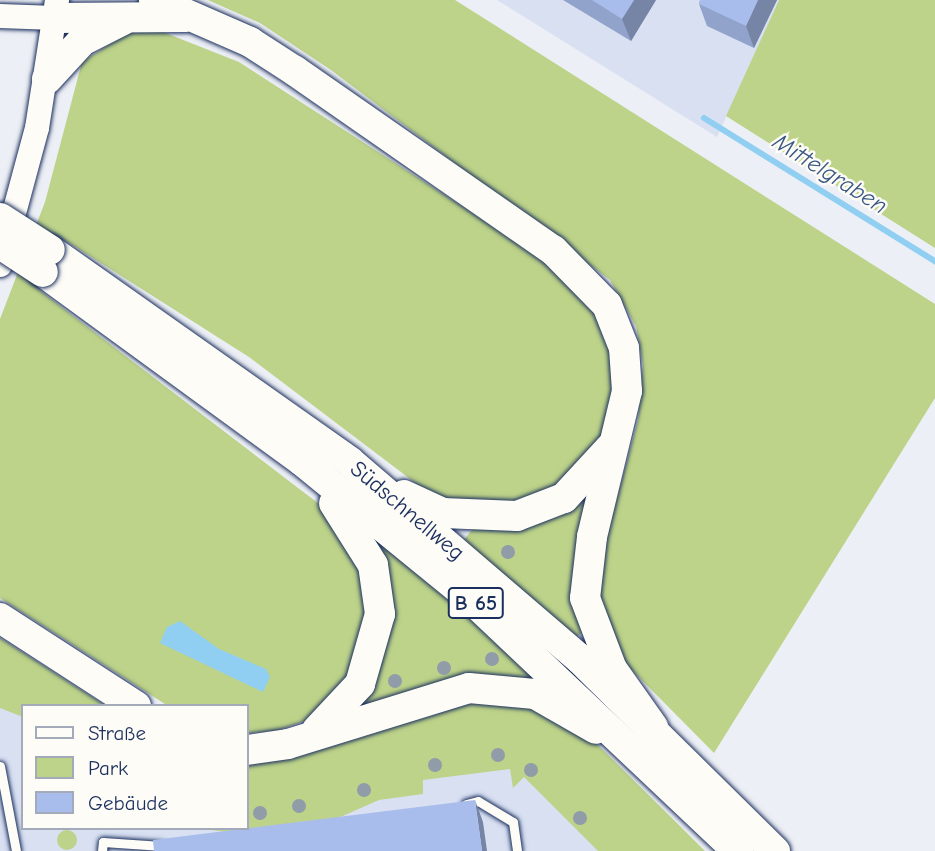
<!DOCTYPE html>
<html>
<head>
<meta charset="utf-8">
<style>
	body { margin:0 }
	#map { position:relative; width:935px; height:851px; overflow:hidden; background:#eceff5; font-family:"Comic Neue",sans-serif }
	div>[style] { position:absolute }
	[style*='--x'] { left:calc(var(--x)*1px); top:calc(var(--y)*1px); width:calc(var(--w)*1px); rotate:calc(var(--a)*1deg) }
	.built>* { inset:0; background:#d8e0f2 }
	.green>* { inset:0; background:#bdd389 }
	.round { border-radius:50% }
	.water>* { inset:0; background:#90cff1 }
	.stream>* { height:6px; margin:-3px; padding:0 3px; transform-origin:3px; border-radius:3px; background:#90cff1 }
	.roads { filter:drop-shadow(0 0 2px #1b2f5e) drop-shadow(0 0 2px #1b2f5e) }
	.service>* { height:9px; margin:-4.5px; padding:0 4.5px; transform-origin:4.5px; border-radius:4.5px; background:#fdfcf7 }
	.secondary>* { height:24px; margin:-12px; padding:0 12px; transform-origin:12px; border-radius:12px; background:#fdfcf7 }
	.trunk>* { height:30px; margin:-15px; padding:0 15px; transform-origin:15px; border-radius:15px; background:#fdfcf7 }
	.bridges { filter:drop-shadow(0 0 2px #1b2f5e) drop-shadow(0 0 2px #1b2f5e) }
	.trunk-bridge>* { height:30px; margin:-15px; padding:0 15px; transform-origin:15px; border-radius:15px; background:#fdfcf7 }
	.trees>* { width:14px; height:14px; margin:-7px; border-radius:50%; background:#909ca8 }
	.wall>* { inset:0; background:#91a3cb }
	.shaded-wall>* { inset:0; background:#7684a5 }
	.building>* { inset:0; background:#a9bdec }
	span { translate:-50% -50%; white-space:nowrap; text-align:center; line-height:1.15; -webkit-text-stroke:5px #fdfcf7; paint-order:stroke }
	.shield-label span { padding:2px 5px; background:#fdfcf7; border:2px solid; border-radius:5px; -webkit-text-stroke-width:0 }
	.shield-label { font-size:21px; color:#1b2f5e; font-weight:700 }
	.street-label { font-size:23px; color:#1b2f5e }
	.water-label { font-size:24px; color:#385783; font-style:italic }
	.legend { position:absolute; left:21px; top:704px; width:228px; height:126px; box-sizing:border-box; background:#fdfcf7; border:2px solid #a3aaba; margin:0; padding:9px 12px; list-style:none; font-size:21px; color:#1b2f5e }
	.legend li { display:flex; align-items:center; gap:14px; height:35px }
	.legend b { width:35px; border:2px solid #a3aaba }
</style>
</head>
<body>
<div id="map">
	<div class="built">
		<i style="clip-path:polygon(497px 0,779px 0,717px 137px)"></i>
		<i style="clip-path:polygon(0 638px,58px 675px,23px 706px,23px 828px,247px 828px,473px 737px,627px 851px,0 851px)"></i>
	</div>
	<div class="green">
		<i style="clip-path:polygon(208px 0,455px 0,935px 304px,935px 398px,714px 753px,613px 651px,595px 580px,638px 420px,643px 365px,636px 326px,610px 280px,331px 70px,260px 23px)"></i>
		<i style="clip-path:polygon(779px 0,935px 0,935px 248px,726px 116px)"></i>
		<i style="clip-path:polygon(158px 30px,239px 62px,559px 269px,597px 316px,611px 353px,612px 396px,601px 438px,548px 494px,486px 509px,430px 494px,249px 357px,55px 234px,38px 289px,323px 507px,370px 583px,360px 664px,310px 719px,276px 731px,247px 733px,247px 706px,168px 706px,0 598px,0 319px,45px 202px,82px 62px,130px 31px)"></i>
		<i style="clip-path:polygon(590px 484px,585px 630px,574px 639px,463px 541px,475px 526px)"></i>
		<i style="clip-path:polygon(380px 538px,539px 674px,534px 683px,361px 715px,357px 703px)"></i>
		<i style="clip-path:polygon(0 638px,16px 648px,106px 706px,23px 706px,23px 717px,0 708px)"></i>
		<i style="clip-path:polygon(532px 702px,593px 740px,705px 851px,598px 851px,524px 777px,513px 788px,510px 769px,423px 780px,423px 794px,379px 800px,329px 822px,233px 833px,197px 828px,247px 828px,247px 765px,314px 750px,442px 704px)"></i>
		<i class="round" style="left:57px;top:830px;width:20px;height:20px"></i>
	</div>
	<div class="water">
		<i style="clip-path:polygon(180px 621px,219px 649px,266px 669px,270px 677px,263px 692px,160px 643px,167px 627px)"></i>
	</div>
	<div class="stream">
		<i style="--x:704;--y:118;--w:272;--a:31.8"></i>
	</div>
	<div class="roads">
		<div class="service">
			<i style="--x:0;--y:766;--w:86;--a:79.3"></i>
			<i style="--x:466;--y:804;--w:12;--a:-14"></i>
			<i style="--x:478;--y:801;--w:41;--a:31"></i>
			<i style="--x:513;--y:822;--w:29;--a:82"></i>
			<i style="--x:102;--y:851;--w:9;--a:-84"></i>
			<i style="--x:103;--y:842;--w:59;--a:3.9"></i>
		</div>
		<div class="secondary">
			<i style="--x:0;--y:16;--w:55;--a:2.1"></i>
			<i style="--x:0;--y:265;--w:142;--a:-74.9"></i>
			<i style="--x:37;--y:128;--w:130;--a:-81.1"></i>
		</div>
		<div class="trunk">
			<i style="--x:154;--y:0;--w:105;--a:23.6"></i>
			<i style="--x:250;--y:42;--w:54;--a:32.8"></i>
			<i style="--x:295;--y:71;--w:314;--a:34.8"></i>
			<i style="--x:553;--y:250;--w:77;--a:45.5"></i>
			<i style="--x:607;--y:305;--w:46;--a:68.4"></i>
			<i style="--x:624;--y:348;--w:43;--a:86"></i>
			<i style="--x:627;--y:391;--w:150;--a:103.5"></i>
			<i style="--x:592;--y:537;--w:61;--a:96.5"></i>
			<i style="--x:585;--y:598;--w:76;--a:69.2"></i>
			<i style="--x:612;--y:669;--w:71;--a:54.7"></i>
			<i style="--x:55;--y:18;--w:129;--a:-0.4"></i>
			<i style="--x:47;--y:79;--w:52;--a:-47.4"></i>
			<i style="--x:82;--y:41;--w:46;--a:-27.1"></i>
			<i style="--x:50;--y:250;--w:367;--a:35.2"></i>
			<i style="--x:350;--y:462;--w:303;--a:40.6"></i>
			<i style="--x:580;--y:659;--w:274;--a:44.6"></i>
			<i style="--x:43;--y:272;--w:321;--a:36.1"></i>
			<i style="--x:302;--y:461;--w:217;--a:39.2"></i>
			<i style="--x:470;--y:598;--w:369;--a:43.4"></i>
			<i style="--x:404;--y:495;--w:43;--a:24.8"></i>
			<i style="--x:443;--y:513;--w:74;--a:2.3"></i>
			<i style="--x:517;--y:516;--w:50;--a:-21"></i>
			<i style="--x:564;--y:498;--w:69;--a:-47.3"></i>
			<i style="--x:0;--y:618;--w:162;--a:32.9"></i>
			<i style="--x:317;--y:730;--w:63;--a:-46.9"></i>
			<i style="--x:360;--y:684;--w:73;--a:-74.1"></i>
			<i style="--x:380;--y:614;--w:49;--a:-98.1"></i>
			<i style="--x:373;--y:565;--w:73;--a:-122.2"></i>
			<i style="--x:247;--y:750;--w:41;--a:-8.3"></i>
			<i style="--x:288;--y:744;--w:189;--a:-17.2"></i>
			<i style="--x:469;--y:688;--w:66;--a:5.2"></i>
			<i style="--x:535;--y:694;--w:70;--a:29.8"></i>
		</div>
	</div>
	<div class="bridges">
		<div class="trunk-bridge">
			<i style="--x:0;--y:218;--w:59;--a:32.6"></i>
			<i style="--x:0;--y:244;--w:51;--a:33.1"></i>
		</div>
	</div>
	<div class="trees">
		<i style="left:508px;top:552px"></i>
		<i style="left:492px;top:659px"></i>
		<i style="left:444px;top:668px"></i>
		<i style="left:395px;top:681px"></i>
		<i style="left:498px;top:755px"></i>
		<i style="left:435px;top:765px"></i>
		<i style="left:531px;top:770px"></i>
		<i style="left:364px;top:790px"></i>
		<i style="left:299px;top:806px"></i>
		<i style="left:260px;top:813px"></i>
		<i style="left:580px;top:818px"></i>
	</div>
	<div class="wall">
		<i style="clip-path:polygon(563px 0,656px 0,631px 41px)"></i>
		<i style="clip-path:polygon(700px 0,777px 0,754px 48px,707px 26px,699px 4px)"></i>
	</div>
	<div class="shaded-wall">
		<i style="clip-path:polygon(634px 0,656px 0,631px 41px,622px 19px)"></i>
		<i style="clip-path:polygon(758px 0,777px 0,754px 48px,746px 26px)"></i>
		<i style="clip-path:polygon(475px 800px,483px 822px,487px 851px,482px 851px)"></i>
	</div>
	<div class="building">
		<i style="clip-path:polygon(592px 0,634px 0,622px 19px)"></i>
		<i style="clip-path:polygon(700px 0,758px 0,746px 26px,699px 4px)"></i>
		<i style="clip-path:polygon(475px 800px,482px 851px,154px 851px,153px 840px)"></i>
	</div>
	<div class="shield-label">
		<span style="left:476px;top:603px">B 65</span>
	</div>
	<div class="street-label">
		<span style="left:407px;top:511px;rotate:40deg">Südschnellweg</span>
	</div>
	<div class="water-label">
		<span style="left:830px;top:174px;rotate:32deg">Mittelgraben</span>
	</div>
	<ul class="legend">
	<li><b style="height:9px;background:#fdfcf7"></b>Straße</li>
	<li><b style="height:19px;background:#bdd389"></b>Park</li>
	<li><b style="height:19px;background:#a9bdec"></b>Gebäude</li>
	</ul>
</div>
</body>
</html>
